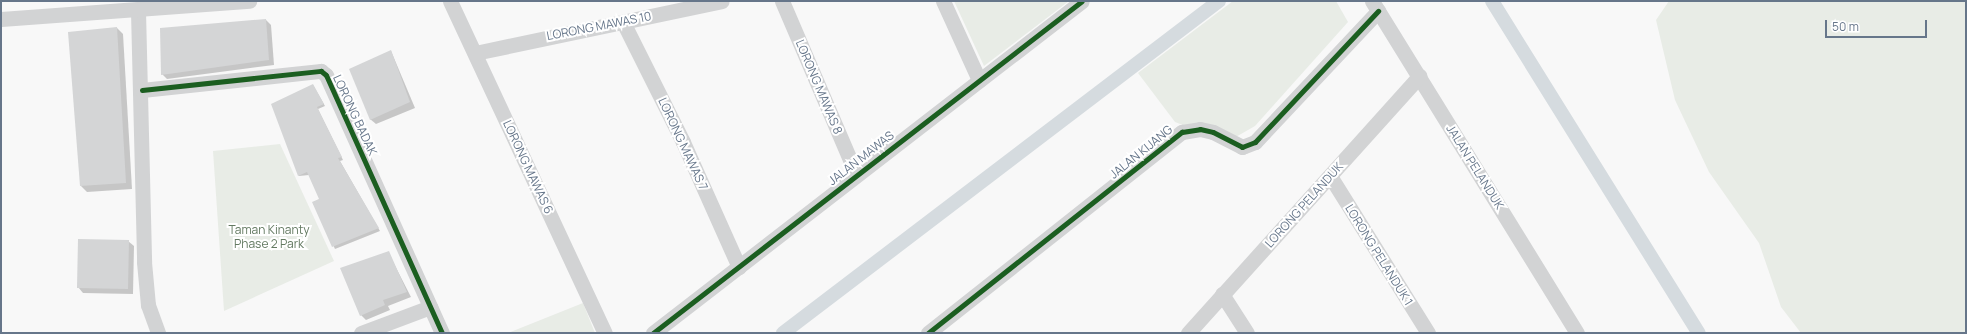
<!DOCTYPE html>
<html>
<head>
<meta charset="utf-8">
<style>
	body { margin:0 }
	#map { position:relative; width:1967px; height:334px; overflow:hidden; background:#f8f8f8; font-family:Manrope,sans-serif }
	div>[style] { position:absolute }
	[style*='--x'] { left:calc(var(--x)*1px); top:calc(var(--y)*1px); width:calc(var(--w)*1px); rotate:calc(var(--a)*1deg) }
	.green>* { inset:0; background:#e8ece6 }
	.shadow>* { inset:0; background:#0003 }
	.canal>* { height:14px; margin:-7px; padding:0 7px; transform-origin:7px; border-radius:7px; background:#d5dbdf }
	.building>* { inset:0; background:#d4d5d6 }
	.minor>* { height:15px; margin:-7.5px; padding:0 7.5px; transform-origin:7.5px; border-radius:7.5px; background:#d2d3d4 }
	.cycleway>* { height:5px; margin:-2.5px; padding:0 2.5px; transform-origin:2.5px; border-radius:2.5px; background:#1b5e20 }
	span { translate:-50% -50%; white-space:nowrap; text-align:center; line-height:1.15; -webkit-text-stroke:4px #fff; paint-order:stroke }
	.street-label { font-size:12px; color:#66768a }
	.park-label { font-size:12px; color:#647a62 }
	.frame { position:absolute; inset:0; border:2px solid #66768a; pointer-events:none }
	.scale { position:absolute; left:1825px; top:20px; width:102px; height:18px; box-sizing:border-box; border:2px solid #66768a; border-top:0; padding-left:5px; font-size:12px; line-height:14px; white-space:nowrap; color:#66768a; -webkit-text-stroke:3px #fff; paint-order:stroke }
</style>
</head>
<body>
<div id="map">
	<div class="green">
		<i style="clip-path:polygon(954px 1px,1069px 1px,984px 66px)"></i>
		<i style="clip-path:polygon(1233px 1px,1336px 1px,1348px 22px,1255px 126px,1227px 142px,1175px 122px,1138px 73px)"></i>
		<i style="clip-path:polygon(1669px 1px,1966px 1px,1966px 333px,1801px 333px,1781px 307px,1759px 243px,1709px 172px,1675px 100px,1656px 20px)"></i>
		<i style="clip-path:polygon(280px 144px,334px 261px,224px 311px,213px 151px)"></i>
		<i style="clip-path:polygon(583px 303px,595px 333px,508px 333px)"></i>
	</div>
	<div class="shadow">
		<i style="clip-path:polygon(266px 20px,271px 25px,274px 65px,167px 79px,162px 74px)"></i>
		<i style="clip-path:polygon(117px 28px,123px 34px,132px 189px,87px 192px,81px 186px)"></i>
		<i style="clip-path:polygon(391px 51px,415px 108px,376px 124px,370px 119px)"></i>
		<i style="clip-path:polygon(313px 85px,325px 106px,318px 109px,343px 160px,340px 161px,380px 231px,335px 249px,313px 203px,320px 199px,309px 175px,299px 176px,273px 104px)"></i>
		<i style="clip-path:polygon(128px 241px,134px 246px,133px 294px,83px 293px,78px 287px)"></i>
		<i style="clip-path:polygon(388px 252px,411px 297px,388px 306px,390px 310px,366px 320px,361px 315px)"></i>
	</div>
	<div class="canal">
		<i style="--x:1492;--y:1;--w:391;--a:58.1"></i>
		<i style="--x:783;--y:333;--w:548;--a:-37.29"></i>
	</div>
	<div class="building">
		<i style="clip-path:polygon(266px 19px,269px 60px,161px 75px,160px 28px)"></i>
		<i style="clip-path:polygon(117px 27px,126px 183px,80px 186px,68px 32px)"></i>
		<i style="clip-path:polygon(391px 50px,410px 102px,370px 120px,349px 69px)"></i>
		<i style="clip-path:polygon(313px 84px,324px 104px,317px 107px,342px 157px,338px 158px,379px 228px,332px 247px,312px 202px,319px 199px,307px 172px,298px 176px,271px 104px)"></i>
		<i style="clip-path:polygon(78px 239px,129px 240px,128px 289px,77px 288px)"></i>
		<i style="clip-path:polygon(389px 251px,407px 292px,383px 300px,385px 305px,360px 316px,340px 268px)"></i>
	</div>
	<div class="minor">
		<i style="--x:450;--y:1;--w:366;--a:65"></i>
		<i style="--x:782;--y:1;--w:188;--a:66.8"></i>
		<i style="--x:943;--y:1;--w:87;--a:65.5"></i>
		<i style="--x:1372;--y:1;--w:390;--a:58.3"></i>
		<i style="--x:138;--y:11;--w:251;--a:88.6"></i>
		<i style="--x:144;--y:262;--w:43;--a:84.7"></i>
		<i style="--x:148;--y:305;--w:30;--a:70"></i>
		<i style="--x:1;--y:19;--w:249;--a:-4.2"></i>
		<i style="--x:623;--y:22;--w:134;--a:63.4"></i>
		<i style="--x:683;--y:142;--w:137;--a:65.9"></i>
		<i style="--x:475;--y:53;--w:252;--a:-11.9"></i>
		<i style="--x:142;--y:90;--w:180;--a:-6.1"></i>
		<i style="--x:321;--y:71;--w:6;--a:39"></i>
		<i style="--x:326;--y:75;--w:283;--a:65.8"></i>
		<i style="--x:1330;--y:176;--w:185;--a:58"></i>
		<i style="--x:1222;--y:294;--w:46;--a:57.3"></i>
		<i style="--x:361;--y:333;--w:74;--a:-20.6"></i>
		<i style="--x:653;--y:333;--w:542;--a:-37.74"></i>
		<i style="--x:928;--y:333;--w:324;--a:-38.4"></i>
		<i style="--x:1182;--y:132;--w:18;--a:-9"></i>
		<i style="--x:1200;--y:129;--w:13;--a:13"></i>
		<i style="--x:1213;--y:132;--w:33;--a:27"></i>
		<i style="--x:1242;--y:147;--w:14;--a:-21"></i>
		<i style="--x:1255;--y:142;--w:180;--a:-46.8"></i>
		<i style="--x:1188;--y:333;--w:346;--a:-48"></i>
	</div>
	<div class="cycleway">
		<i style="--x:142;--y:90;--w:180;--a:-6.1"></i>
		<i style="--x:321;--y:71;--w:6;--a:39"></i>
		<i style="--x:326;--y:75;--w:283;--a:65.8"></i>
		<i style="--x:653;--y:333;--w:542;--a:-37.74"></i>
		<i style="--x:928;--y:333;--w:324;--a:-38.4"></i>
		<i style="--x:1182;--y:132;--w:18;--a:-9"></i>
		<i style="--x:1200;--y:129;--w:13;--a:13"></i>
		<i style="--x:1213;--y:132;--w:33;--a:27"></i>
		<i style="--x:1242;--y:147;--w:14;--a:-21"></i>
		<i style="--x:1255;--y:142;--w:180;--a:-46.8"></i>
	</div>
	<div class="street-label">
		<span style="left:599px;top:26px;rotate:-11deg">LORONG MAWAS 10</span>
		<span style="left:819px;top:87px;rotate:67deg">LORONG MAWAS 8</span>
		<span style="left:355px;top:115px;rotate:65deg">LORONG BADAK</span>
		<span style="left:683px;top:144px;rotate:65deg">LORONG MAWAS 7</span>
		<span style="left:1141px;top:152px;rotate:-39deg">JALAN KIJANG</span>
		<span style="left:861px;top:158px;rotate:-38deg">JALAN MAWAS</span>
		<span style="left:528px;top:167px;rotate:65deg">LORONG MAWAS 6</span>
		<span style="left:1475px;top:167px;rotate:58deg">JALAN PELANDUK</span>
		<span style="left:1304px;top:205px;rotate:-48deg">LORONG PELANDUK</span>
		<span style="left:1379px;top:255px;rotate:58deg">LORONG PELANDUK 1</span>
	</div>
	<div class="park-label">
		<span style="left:269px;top:237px">Taman Kinanty<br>Phase 2 Park</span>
	</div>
	<div class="frame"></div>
	<div class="scale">50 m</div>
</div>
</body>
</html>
